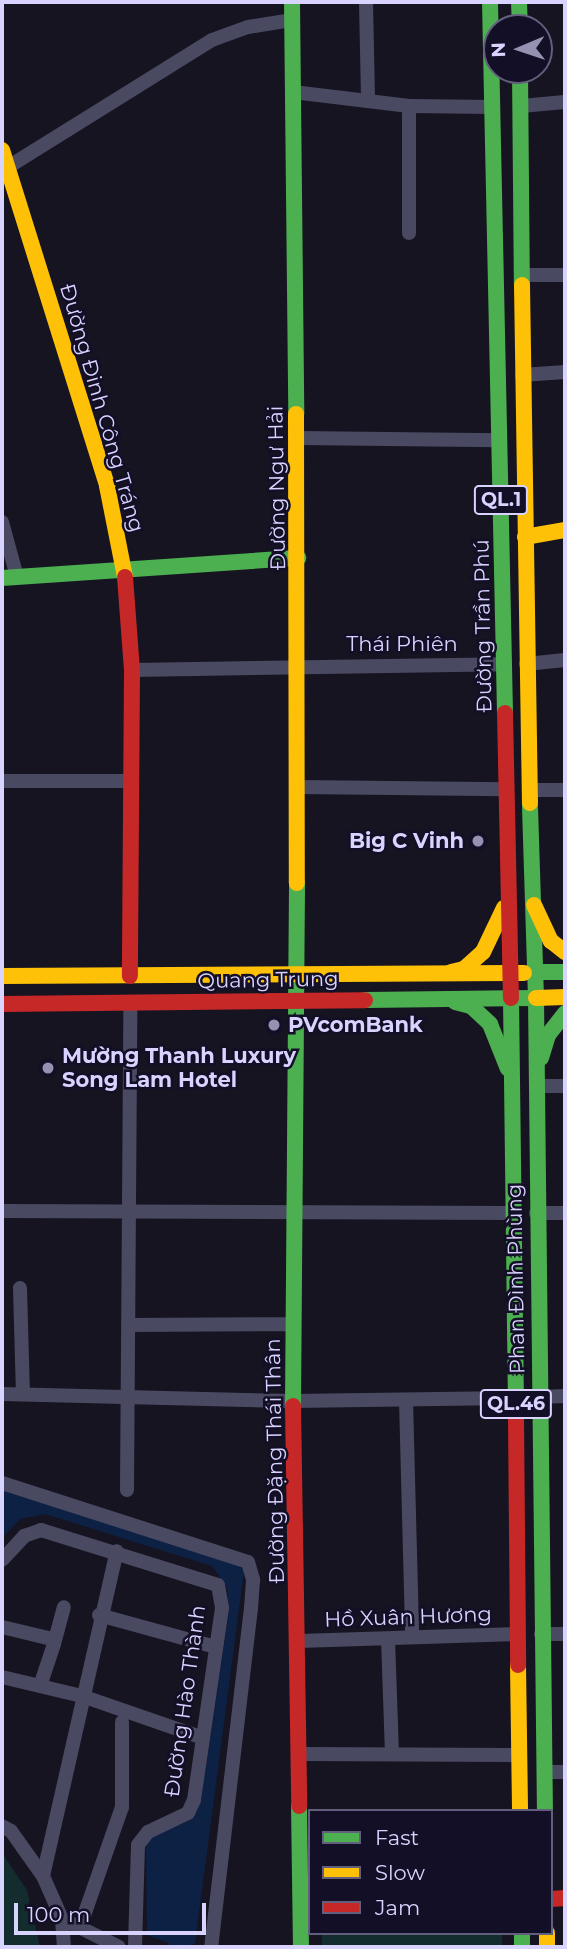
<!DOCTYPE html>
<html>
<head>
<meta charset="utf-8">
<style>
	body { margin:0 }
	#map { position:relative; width:567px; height:1949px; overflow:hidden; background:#161421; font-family:Montserrat,sans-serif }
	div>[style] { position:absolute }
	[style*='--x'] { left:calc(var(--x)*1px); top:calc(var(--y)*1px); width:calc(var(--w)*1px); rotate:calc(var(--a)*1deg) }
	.green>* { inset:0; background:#132c2d }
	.water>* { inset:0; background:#0d2144 }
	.street>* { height:14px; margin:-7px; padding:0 7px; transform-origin:7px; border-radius:7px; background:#4a4962 }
	.fast>* { height:16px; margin:-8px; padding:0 8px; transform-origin:8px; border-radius:8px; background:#4caf50 }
	.slow>* { height:16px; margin:-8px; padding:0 8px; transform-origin:8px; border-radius:8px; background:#ffc107 }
	.jam>* { height:16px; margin:-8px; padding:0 8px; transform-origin:8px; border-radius:8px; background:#c62828 }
	.dots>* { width:19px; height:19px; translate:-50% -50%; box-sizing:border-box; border:4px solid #130f26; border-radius:50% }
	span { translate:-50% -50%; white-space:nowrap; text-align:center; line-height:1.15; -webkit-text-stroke:5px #130f26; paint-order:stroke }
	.shield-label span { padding:2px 5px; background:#130f26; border:2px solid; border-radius:5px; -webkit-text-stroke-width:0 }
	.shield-label { font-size:19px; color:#d9d4ff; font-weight:700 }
	.street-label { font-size:21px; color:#d9d4ff }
	.poi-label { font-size:21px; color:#d9d4ff; font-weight:700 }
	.right { translate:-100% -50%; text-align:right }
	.left { translate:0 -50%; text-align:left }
	.frame { position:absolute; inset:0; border:4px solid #d9d4ff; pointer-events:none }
	.legend { position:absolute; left:308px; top:1809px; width:245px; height:126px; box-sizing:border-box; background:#130f26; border:2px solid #625e7d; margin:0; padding:9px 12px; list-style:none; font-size:21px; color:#d9d4ff }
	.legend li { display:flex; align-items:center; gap:14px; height:35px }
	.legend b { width:35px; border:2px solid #625e7d }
	.north { position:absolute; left:483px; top:14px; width:70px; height:70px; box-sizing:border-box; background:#130f26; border:2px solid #625e7d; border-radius:50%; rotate:268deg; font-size:19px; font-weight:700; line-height:28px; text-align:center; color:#d9d4ff }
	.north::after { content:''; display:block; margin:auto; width:24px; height:32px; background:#9591b1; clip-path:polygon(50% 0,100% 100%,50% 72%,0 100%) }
	.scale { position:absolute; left:14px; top:1903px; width:192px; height:32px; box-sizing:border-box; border:4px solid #d9d4ff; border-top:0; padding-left:9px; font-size:21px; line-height:24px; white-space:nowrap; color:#d9d4ff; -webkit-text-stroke:5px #130f26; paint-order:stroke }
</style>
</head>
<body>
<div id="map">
	<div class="green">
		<i style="clip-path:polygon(2px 1853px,27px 1890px,40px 1947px,2px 1947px)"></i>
		<i style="clip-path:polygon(322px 1933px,502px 1933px,502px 1947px,322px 1947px)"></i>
	</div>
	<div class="water">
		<i style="clip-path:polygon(2px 1489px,239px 1565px,244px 1571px,195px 1943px,187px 1947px,169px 1947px,169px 1943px,147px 1935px,146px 1849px,149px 1839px,161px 1831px,189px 1821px,201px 1801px,229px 1611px,227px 1587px,212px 1566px,45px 1514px,20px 1519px,2px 1538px)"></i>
	</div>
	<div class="street">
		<i style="--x:366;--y:2;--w:99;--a:88.8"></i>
		<i style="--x:293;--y:92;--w:117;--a:6.9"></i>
		<i style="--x:409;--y:106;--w:84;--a:0.7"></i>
		<i style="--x:409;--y:106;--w:127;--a:90"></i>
		<i style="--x:521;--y:106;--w:44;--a:-5.2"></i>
		<i style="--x:8;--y:167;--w:240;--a:-31.9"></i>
		<i style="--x:212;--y:40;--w:38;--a:-20"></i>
		<i style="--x:248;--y:27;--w:45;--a:-9"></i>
		<i style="--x:521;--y:275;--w:44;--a:0"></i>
		<i style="--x:522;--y:375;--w:43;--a:-4"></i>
		<i style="--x:297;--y:438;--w:203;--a:0.6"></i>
		<i style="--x:2;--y:522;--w:57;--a:74.7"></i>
		<i style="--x:526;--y:664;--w:39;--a:-6"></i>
		<i style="--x:132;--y:670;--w:373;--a:-0.9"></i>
		<i style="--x:2;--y:781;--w:129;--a:0"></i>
		<i style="--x:299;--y:787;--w:208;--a:0.6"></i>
		<i style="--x:530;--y:790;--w:35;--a:0"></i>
		<i style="--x:536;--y:1086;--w:29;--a:0"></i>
		<i style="--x:2;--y:1211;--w:511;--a:0.22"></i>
		<i style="--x:536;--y:1213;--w:29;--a:0"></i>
		<i style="--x:20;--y:1288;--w:106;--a:88.4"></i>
		<i style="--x:130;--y:1325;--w:164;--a:-0.3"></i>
		<i style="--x:2;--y:1394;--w:291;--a:1.4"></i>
		<i style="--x:293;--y:1401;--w:223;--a:-0.8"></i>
		<i style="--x:539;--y:1397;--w:26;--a:-2"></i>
		<i style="--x:406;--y:1400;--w:237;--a:88.5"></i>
		<i style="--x:2;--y:1483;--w:258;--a:17.8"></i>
		<i style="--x:248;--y:1562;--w:19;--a:74"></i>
		<i style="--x:253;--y:1580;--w:28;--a:94"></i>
		<i style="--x:251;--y:1608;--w:341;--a:96.7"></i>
		<i style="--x:127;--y:1490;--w:486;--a:-89.6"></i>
		<i style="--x:2;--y:1560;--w:33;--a:-47"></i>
		<i style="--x:24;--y:1536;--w:18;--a:-19"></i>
		<i style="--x:41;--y:1530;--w:185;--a:17.3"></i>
		<i style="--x:218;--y:1585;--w:23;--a:80"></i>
		<i style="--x:222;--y:1608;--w:194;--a:98.3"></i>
		<i style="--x:194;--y:1800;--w:14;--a:115"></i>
		<i style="--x:188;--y:1813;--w:44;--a:154.6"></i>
		<i style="--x:148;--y:1832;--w:16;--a:128"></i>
		<i style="--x:138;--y:1845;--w:102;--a:91.7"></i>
		<i style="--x:99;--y:1615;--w:120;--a:15.4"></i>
		<i style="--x:2;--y:1627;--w:51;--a:13.5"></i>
		<i style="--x:52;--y:1639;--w:5;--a:68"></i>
		<i style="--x:54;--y:1644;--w:44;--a:108.4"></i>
		<i style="--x:541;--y:1634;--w:24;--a:0"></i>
		<i style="--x:388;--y:1639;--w:115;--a:88"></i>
		<i style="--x:299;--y:1641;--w:219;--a:-1.8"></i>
		<i style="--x:54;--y:1644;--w:38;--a:-75"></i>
		<i style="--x:2;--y:1677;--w:82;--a:13.4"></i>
		<i style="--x:82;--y:1696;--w:128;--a:19.1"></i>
		<i style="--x:301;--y:1754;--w:219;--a:0.3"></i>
		<i style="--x:544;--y:1772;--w:21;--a:0"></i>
		<i style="--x:2;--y:1826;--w:10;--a:29"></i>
		<i style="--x:11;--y:1831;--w:55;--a:54.6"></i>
		<i style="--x:43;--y:1876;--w:47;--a:66.2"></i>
		<i style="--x:62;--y:1919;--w:28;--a:86"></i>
		<i style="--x:43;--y:1876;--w:333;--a:-77.2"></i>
		<i style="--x:73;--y:1924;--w:51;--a:26.6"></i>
		<i style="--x:80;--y:1927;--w:127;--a:-70.7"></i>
		<i style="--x:122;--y:1807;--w:85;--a:-90"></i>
	</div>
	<div class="fast">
		<i style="--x:292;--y:2;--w:412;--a:89.4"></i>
		<i style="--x:490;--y:2;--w:711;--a:88.79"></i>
		<i style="--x:519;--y:2;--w:26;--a:88"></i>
		<i style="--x:520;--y:70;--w:215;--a:89.5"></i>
		<i style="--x:2;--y:578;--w:297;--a:-3.9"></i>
		<i style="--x:535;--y:972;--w:30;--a:0"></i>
		<i style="--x:511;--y:998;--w:419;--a:89.3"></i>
		<i style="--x:536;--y:998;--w:813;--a:89.37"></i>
		<i style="--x:365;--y:1000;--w:171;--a:-0.7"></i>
		<i style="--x:536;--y:998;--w:195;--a:-91.8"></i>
		<i style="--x:455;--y:1002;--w:16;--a:14"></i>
		<i style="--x:471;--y:1006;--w:26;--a:43"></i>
		<i style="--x:490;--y:1024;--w:48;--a:68.2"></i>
		<i style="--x:541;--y:1058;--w:24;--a:-73"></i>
		<i style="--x:548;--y:1035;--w:28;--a:-52"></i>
		<i style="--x:293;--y:1406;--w:523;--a:-89.56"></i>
		<i style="--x:299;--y:1806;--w:141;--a:89.2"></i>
		<i style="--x:522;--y:1933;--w:14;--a:90"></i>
	</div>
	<div class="slow">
		<i style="--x:2;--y:150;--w:352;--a:72.6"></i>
		<i style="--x:107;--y:486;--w:93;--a:78.8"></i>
		<i style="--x:522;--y:285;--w:518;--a:89.12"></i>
		<i style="--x:296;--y:414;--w:469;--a:89.9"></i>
		<i style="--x:525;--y:537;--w:41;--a:-9.9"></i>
		<i style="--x:534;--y:905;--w:40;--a:65"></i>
		<i style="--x:551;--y:941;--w:18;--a:38"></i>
		<i style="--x:451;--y:972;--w:13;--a:-13"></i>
		<i style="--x:464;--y:969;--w:25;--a:-42"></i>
		<i style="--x:483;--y:952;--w:49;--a:-64.5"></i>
		<i style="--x:2;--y:976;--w:522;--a:-0.33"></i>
		<i style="--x:536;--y:998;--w:29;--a:-2"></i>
		<i style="--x:518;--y:1665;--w:146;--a:89.2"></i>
		<i style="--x:547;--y:1933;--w:14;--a:90"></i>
	</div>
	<div class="jam">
		<i style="--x:125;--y:577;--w:93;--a:85.7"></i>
		<i style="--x:132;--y:670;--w:306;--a:90.4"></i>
		<i style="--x:505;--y:713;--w:285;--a:88.8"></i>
		<i style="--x:2;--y:1004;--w:363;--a:-0.6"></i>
		<i style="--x:293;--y:1406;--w:400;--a:89.1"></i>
		<i style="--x:516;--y:1417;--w:248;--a:89.5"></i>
		<i style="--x:551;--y:1899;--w:14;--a:-4"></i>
	</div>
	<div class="dots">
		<i style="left:478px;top:841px;background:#9591b1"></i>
		<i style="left:274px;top:1025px;background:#9591b1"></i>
		<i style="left:48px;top:1068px;background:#9591b1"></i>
	</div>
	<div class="shield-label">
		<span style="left:501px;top:500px">QL.1</span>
		<span style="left:516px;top:1404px">QL.46</span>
	</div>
	<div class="street-label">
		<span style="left:102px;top:408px;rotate:74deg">Đường Đinh Công Tráng</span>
		<span style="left:277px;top:488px;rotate:-91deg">Đường Ngư Hải</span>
		<span style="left:483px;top:626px;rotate:-91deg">Đường Trần Phú</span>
		<span style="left:402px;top:644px">Thái Phiên</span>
		<span style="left:268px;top:980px;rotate:-1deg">Quang Trung</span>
		<span style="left:516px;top:1279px;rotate:-91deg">Phan Đình Phùng</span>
		<span style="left:275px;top:1461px;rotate:-91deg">Đường Đặng Thái Thân</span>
		<span style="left:408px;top:1617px;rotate:-2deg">Hồ Xuân Hương</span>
		<span style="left:185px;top:1701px;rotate:-82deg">Đường Hào Thành</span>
	</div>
	<div class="poi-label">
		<span class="right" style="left:464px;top:841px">Big C Vinh</span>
		<span class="left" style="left:288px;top:1025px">PVcomBank</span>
		<span class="left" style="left:62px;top:1068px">Mường Thanh Luxury<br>Song Lam Hotel</span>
	</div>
	<div class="frame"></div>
	<ul class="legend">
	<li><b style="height:9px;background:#4caf50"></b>Fast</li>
	<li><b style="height:9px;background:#ffc107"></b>Slow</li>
	<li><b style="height:9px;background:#c62828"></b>Jam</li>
	</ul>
	<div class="north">N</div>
	<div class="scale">100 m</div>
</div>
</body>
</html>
